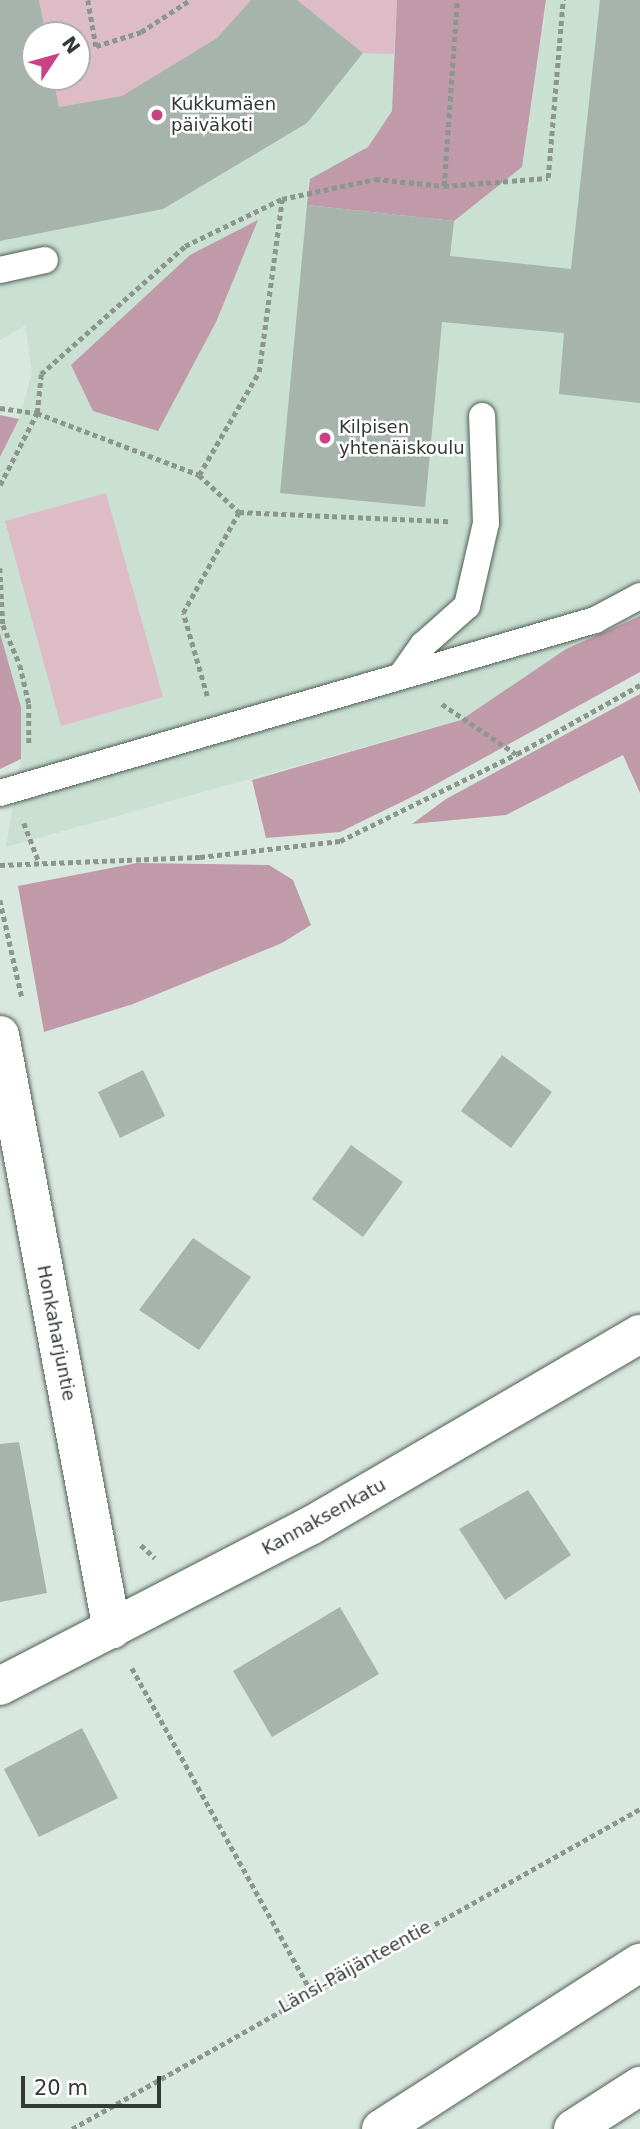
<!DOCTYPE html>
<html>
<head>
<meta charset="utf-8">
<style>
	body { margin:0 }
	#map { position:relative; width:640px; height:2129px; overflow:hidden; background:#d9e8df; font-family:"DejaVu Sans",sans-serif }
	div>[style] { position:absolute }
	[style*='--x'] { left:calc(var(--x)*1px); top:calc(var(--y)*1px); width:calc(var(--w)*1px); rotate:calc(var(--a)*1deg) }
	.built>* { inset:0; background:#c9e0d2 }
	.green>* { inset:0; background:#ddbcc8 }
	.forest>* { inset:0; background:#c09aa8 }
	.building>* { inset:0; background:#a6b4ab }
	.path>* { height:4.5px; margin-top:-2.25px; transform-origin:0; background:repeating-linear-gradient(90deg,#8b968f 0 5px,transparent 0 8.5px) }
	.roads { filter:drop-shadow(0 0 2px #515e56) drop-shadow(0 0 2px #515e56) }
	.service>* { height:26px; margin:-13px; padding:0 13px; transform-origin:13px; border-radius:13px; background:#fff }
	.minor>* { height:38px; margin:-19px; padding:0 19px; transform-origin:19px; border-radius:19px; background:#fff }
	.secondary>* { height:38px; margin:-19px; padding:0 19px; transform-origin:19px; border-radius:19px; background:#fff }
	.dots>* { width:19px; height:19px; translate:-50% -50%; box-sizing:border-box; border:4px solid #fff; border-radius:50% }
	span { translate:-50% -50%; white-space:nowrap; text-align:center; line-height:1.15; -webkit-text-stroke:5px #fff; paint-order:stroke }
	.poi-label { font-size:18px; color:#333936 }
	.left { translate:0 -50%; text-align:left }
	.street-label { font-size:18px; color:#333936 }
	.north { position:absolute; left:21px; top:21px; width:70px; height:70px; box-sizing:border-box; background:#fff; border:2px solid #adb0af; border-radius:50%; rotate:54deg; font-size:19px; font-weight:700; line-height:28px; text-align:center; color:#333936 }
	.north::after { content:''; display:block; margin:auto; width:24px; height:32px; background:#c94282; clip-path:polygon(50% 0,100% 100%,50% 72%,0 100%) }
	.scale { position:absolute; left:21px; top:2076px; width:140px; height:32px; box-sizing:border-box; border:4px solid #333936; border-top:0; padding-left:9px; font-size:21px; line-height:24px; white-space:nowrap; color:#333936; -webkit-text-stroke:5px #fff; paint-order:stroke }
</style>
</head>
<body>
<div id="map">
	<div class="built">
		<i style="clip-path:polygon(evenodd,0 0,397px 0,394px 54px,544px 28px,546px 0,640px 0,640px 616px,566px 649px,461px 720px,6px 847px,21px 758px,21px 707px,0 633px,0 457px,19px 419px,32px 373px,25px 326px,0 340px,0 0,35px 35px,77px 35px,77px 77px,35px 77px,35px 35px)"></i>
	</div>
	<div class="green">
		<i style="clip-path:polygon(39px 0,251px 0,217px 38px,123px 96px,59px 107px,53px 77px,77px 77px,77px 35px,46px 35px)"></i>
		<i style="clip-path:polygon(297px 0,397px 0,394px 54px,363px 53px)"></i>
		<i style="clip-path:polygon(106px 493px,163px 697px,61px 726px,5px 521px)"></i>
	</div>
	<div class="forest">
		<i style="clip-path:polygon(397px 0,546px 0,522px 167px,454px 221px,307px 205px,310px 179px,368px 147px,392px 111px)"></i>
		<i style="clip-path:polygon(258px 220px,216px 322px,158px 431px,93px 411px,71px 365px,190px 255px)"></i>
		<i style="clip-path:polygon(0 415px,19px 419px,0 457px)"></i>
		<i style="clip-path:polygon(640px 616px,640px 672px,420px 793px,340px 832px,266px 838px,252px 780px,461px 720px,566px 649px)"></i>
		<i style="clip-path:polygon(0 633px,21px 707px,21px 759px,0 769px)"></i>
		<i style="clip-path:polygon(640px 694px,640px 793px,623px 755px,506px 815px,412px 824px,446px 799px)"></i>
		<i style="clip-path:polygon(137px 863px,269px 865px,293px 880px,311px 925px,282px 943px,133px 1004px,44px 1032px,18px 886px)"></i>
	</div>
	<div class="building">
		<i style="clip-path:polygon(0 0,39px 0,46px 35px,35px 35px,35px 77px,53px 77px,59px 107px,122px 96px,217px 38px,251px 0,297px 0,363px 53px,307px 123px,163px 209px,0 241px)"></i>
		<i style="clip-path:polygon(600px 0,640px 0,640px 403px,559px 394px,564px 333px,442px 322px,425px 507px,280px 493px,307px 205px,454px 221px,450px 256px,571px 269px)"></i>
		<i style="clip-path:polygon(502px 1055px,552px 1092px,511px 1148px,461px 1111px)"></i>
		<i style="clip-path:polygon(143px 1070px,165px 1116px,120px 1138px,98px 1092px)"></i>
		<i style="clip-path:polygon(351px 1145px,403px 1182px,363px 1237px,312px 1199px)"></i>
		<i style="clip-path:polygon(193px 1238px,251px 1277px,199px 1350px,139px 1310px)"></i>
		<i style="clip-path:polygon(19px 1442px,47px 1593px,0 1602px,0 1444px)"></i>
		<i style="clip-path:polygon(528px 1490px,571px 1555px,505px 1600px,459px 1529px)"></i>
		<i style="clip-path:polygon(340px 1607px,379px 1674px,272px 1737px,233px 1671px)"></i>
		<i style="clip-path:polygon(82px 1728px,118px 1798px,39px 1837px,4px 1769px)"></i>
	</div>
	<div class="path">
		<i style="--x:88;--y:0;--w:47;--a:80.1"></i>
		<i style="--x:96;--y:46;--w:47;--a:-17.3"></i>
		<i style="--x:141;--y:32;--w:59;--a:-33.1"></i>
		<i style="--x:444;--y:186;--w:104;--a:-4.4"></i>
		<i style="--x:548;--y:178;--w:179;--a:-85.2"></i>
		<i style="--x:0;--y:408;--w:37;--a:8"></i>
		<i style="--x:37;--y:413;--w:173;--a:20.9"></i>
		<i style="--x:199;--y:475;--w:54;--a:42.8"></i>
		<i style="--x:239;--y:512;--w:210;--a:2.5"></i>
		<i style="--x:199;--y:475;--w:119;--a:-59.8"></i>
		<i style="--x:259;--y:372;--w:174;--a:-82.4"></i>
		<i style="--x:0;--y:485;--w:81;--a:-62.8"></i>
		<i style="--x:37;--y:413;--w:39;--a:-84"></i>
		<i style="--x:41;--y:374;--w:193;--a:-41.6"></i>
		<i style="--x:185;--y:246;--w:108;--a:-25.9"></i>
		<i style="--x:282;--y:199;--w:95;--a:-12.1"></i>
		<i style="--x:375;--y:179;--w:69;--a:5.8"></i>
		<i style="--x:444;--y:186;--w:186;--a:-86"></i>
		<i style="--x:0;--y:568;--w:57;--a:87"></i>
		<i style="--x:3;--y:625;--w:43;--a:67"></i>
		<i style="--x:20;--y:665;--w:40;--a:77"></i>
		<i style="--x:29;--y:704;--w:41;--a:90"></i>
		<i style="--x:207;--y:696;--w:86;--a:-106.1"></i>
		<i style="--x:183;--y:613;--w:115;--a:-61"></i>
		<i style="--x:442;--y:704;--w:89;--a:34"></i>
		<i style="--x:24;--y:823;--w:42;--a:69"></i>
		<i style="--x:0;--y:865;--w:200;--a:-2.3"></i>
		<i style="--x:200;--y:857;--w:141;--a:-6.5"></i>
		<i style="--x:340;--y:841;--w:197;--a:-26.2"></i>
		<i style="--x:517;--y:754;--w:141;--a:-29.3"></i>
		<i style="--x:0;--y:900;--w:100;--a:77.3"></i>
		<i style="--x:141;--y:1545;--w:19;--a:43"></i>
		<i style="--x:132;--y:1668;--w:369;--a:61"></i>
		<i style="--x:72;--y:2129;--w:652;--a:-29.4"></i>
	</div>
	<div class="roads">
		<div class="service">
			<i style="--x:0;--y:270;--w:46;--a:-12.5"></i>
			<i style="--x:401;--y:676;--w:38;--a:-55"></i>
			<i style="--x:423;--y:645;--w:59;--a:-41.6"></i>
			<i style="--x:467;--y:606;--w:85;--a:-77.1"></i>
			<i style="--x:486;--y:523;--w:107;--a:-92.1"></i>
			<i style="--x:0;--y:793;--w:620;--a:-16.21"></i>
			<i style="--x:595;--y:620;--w:51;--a:-28.1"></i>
		</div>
		<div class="minor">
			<i style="--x:0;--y:1035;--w:605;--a:79.34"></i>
			<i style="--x:0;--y:1686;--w:349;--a:-27.3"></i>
			<i style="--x:310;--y:1526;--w:382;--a:-30.2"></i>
		</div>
		<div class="secondary">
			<i style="--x:381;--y:2129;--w:308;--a:-32.7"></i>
			<i style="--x:573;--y:2129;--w:80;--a:-32.7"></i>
		</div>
	</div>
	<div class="dots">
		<i style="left:157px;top:115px;background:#c94282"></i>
		<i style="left:325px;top:438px;background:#c94282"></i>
	</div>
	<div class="poi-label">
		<span class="left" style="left:171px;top:115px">Kukkumäen<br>päiväkoti</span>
		<span class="left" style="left:339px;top:438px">Kilpisen<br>yhtenäiskoulu</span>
	</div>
	<div class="street-label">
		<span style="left:56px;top:1333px;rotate:79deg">Honkaharjuntie</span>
		<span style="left:324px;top:1517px;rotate:-29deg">Kannaksenkatu</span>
		<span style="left:355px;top:1967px;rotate:-29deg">Länsi-Päijänteentie</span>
	</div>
	<div class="north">N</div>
	<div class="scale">20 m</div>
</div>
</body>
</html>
